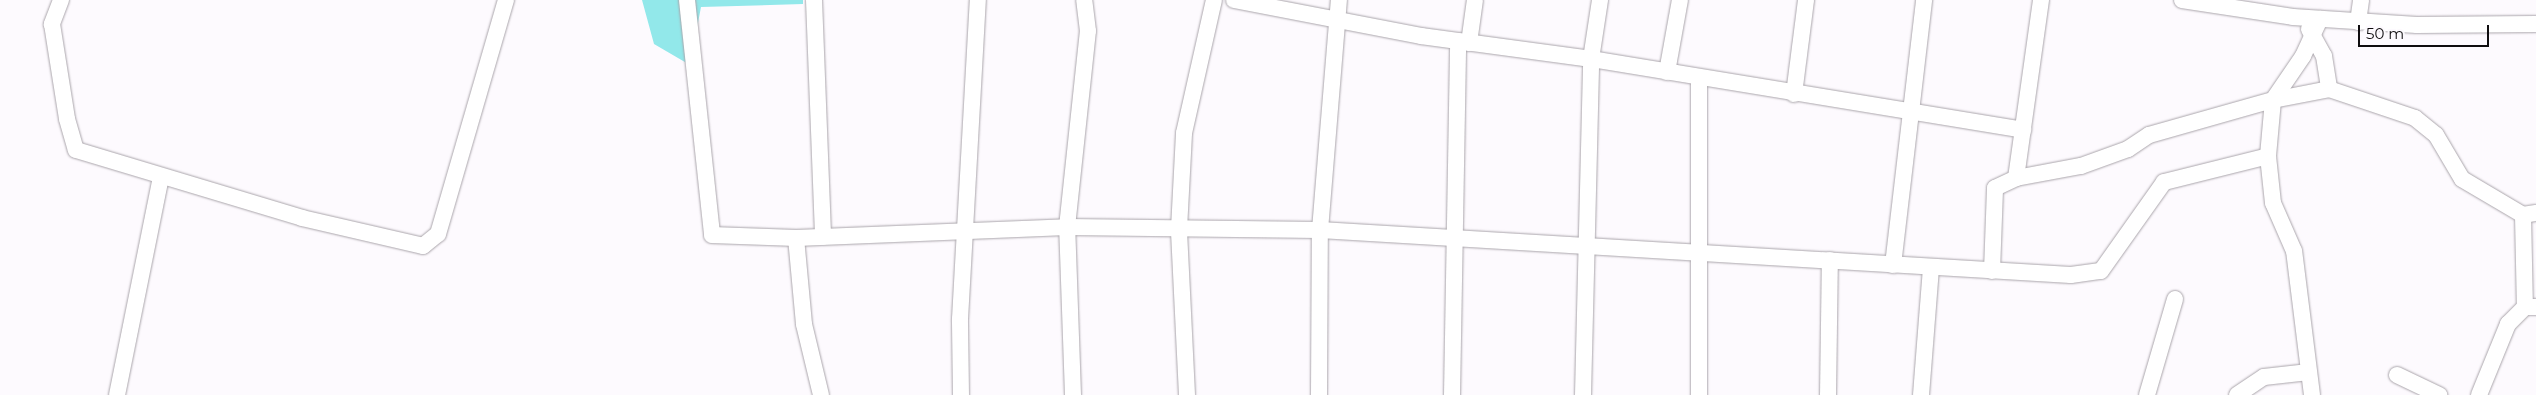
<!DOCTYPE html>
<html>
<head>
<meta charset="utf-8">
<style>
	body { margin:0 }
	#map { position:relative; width:2536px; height:395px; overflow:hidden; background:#fdfafe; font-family:Montserrat,sans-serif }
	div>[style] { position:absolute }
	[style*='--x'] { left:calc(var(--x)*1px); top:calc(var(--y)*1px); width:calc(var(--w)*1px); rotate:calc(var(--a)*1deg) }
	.water>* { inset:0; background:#92e8ea }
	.roads { filter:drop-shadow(0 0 1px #aaa5ab) drop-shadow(0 0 1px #aaa5ab) }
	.minor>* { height:16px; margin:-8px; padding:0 8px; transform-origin:8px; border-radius:8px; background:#fff }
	span { translate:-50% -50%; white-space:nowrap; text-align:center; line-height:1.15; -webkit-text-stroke:5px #fdfafe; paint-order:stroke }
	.scale { position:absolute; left:2358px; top:25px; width:131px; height:22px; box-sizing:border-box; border:2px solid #0f0d0f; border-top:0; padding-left:6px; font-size:15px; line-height:18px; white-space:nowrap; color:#0f0d0f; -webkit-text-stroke:4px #fdfafe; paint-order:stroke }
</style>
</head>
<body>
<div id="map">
	<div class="water">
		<i style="clip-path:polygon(642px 0,803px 0,803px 4px,701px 7px,690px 65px,654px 44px)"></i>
	</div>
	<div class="roads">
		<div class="minor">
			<i style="--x:61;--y:0;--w:26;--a:111"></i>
			<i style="--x:52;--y:24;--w:96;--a:81"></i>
			<i style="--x:67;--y:119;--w:32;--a:74"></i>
			<i style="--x:76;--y:150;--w:236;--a:16.7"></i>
			<i style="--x:302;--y:218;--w:124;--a:13"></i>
			<i style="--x:423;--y:246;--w:19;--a:-39"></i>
			<i style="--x:438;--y:234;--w:244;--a:-73.8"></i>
			<i style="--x:687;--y:0;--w:236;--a:83.9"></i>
			<i style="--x:712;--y:235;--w:84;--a:2"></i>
			<i style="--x:814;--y:0;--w:237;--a:87.8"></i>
			<i style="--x:1234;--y:0;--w:190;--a:10.9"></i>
			<i style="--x:1421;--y:36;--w:172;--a:7.7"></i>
			<i style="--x:1591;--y:59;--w:438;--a:9.3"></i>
			<i style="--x:2182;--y:0;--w:112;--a:8.7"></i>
			<i style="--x:2293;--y:17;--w:124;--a:3.7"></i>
			<i style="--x:2417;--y:25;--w:119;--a:-0.5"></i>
			<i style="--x:2358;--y:22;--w:22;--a:-82"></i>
			<i style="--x:2309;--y:29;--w:31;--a:61"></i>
			<i style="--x:2324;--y:56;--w:33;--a:81"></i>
			<i style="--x:1469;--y:43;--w:43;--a:-82.1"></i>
			<i style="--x:1667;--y:72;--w:73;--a:-79.8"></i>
			<i style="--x:1699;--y:78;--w:317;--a:90"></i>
			<i style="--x:1794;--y:94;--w:95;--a:-82.7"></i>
			<i style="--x:2016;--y:178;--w:66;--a:-10.5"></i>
			<i style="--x:2081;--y:166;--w:50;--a:-19.9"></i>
			<i style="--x:2128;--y:149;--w:25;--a:-34"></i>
			<i style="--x:2149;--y:135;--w:129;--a:-15.8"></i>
			<i style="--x:2273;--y:100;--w:57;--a:-11.1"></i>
			<i style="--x:2329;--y:89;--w:91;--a:18.6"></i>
			<i style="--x:2415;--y:118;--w:27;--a:39"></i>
			<i style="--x:2436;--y:135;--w:51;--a:59.4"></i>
			<i style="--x:2462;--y:179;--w:71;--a:30.5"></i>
			<i style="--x:2523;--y:215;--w:13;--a:-9"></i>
			<i style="--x:2523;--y:215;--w:92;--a:88.8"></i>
			<i style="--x:1893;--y:265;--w:267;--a:-83.3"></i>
			<i style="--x:1992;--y:271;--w:83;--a:-87.9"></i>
			<i style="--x:1995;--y:188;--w:23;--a:-25"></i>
			<i style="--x:2016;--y:178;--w:180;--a:-82"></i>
			<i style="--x:2397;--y:375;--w:47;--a:25.5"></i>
			<i style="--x:117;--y:395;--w:222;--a:-78.6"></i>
			<i style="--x:821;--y:395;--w:73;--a:-103.5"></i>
			<i style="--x:804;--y:324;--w:86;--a:-95.3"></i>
			<i style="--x:796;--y:238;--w:271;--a:-2.3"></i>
			<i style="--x:1067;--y:227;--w:253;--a:0.7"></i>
			<i style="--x:1320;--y:230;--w:752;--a:3.43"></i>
			<i style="--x:2071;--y:275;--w:30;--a:-8"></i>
			<i style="--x:2101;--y:271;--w:109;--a:-54.7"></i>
			<i style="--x:2164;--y:182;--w:107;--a:-14"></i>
			<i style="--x:961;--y:395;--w:76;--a:-90.8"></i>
			<i style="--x:960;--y:319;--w:320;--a:-86.8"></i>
			<i style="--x:1073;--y:395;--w:168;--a:-92"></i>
			<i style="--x:1067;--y:227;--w:197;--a:-83.9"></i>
			<i style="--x:1088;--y:31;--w:31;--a:-97"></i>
			<i style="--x:1187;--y:395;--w:166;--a:-92.8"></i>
			<i style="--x:1179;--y:229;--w:96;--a:-87"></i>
			<i style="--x:1184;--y:133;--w:136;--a:-77.3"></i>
			<i style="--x:1319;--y:395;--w:165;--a:-89.7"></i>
			<i style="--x:1320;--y:230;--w:231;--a:-85.3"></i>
			<i style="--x:1452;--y:395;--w:354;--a:-89"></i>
			<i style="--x:1583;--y:395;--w:336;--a:-88.6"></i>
			<i style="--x:1591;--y:59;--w:60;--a:-81.3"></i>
			<i style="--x:1828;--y:395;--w:135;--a:-89.2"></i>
			<i style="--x:1921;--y:395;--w:127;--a:-85.5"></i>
			<i style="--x:2147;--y:395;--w:100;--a:-73.7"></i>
			<i style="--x:2237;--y:395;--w:32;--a:-34"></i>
			<i style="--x:2264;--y:377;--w:45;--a:-6.3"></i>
			<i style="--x:2312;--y:395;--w:145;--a:-97.1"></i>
			<i style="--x:2294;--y:251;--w:52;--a:-113.6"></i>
			<i style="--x:2273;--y:203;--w:47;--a:-96.1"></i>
			<i style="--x:2268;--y:156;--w:56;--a:-84.9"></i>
			<i style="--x:2273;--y:100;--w:53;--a:-55.7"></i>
			<i style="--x:2303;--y:56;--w:41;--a:-65.3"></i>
			<i style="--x:2479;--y:395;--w:77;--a:-67.8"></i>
			<i style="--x:2508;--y:324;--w:24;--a:-45"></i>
			<i style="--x:2525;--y:307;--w:11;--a:0"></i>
		</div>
	</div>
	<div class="scale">50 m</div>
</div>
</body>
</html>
